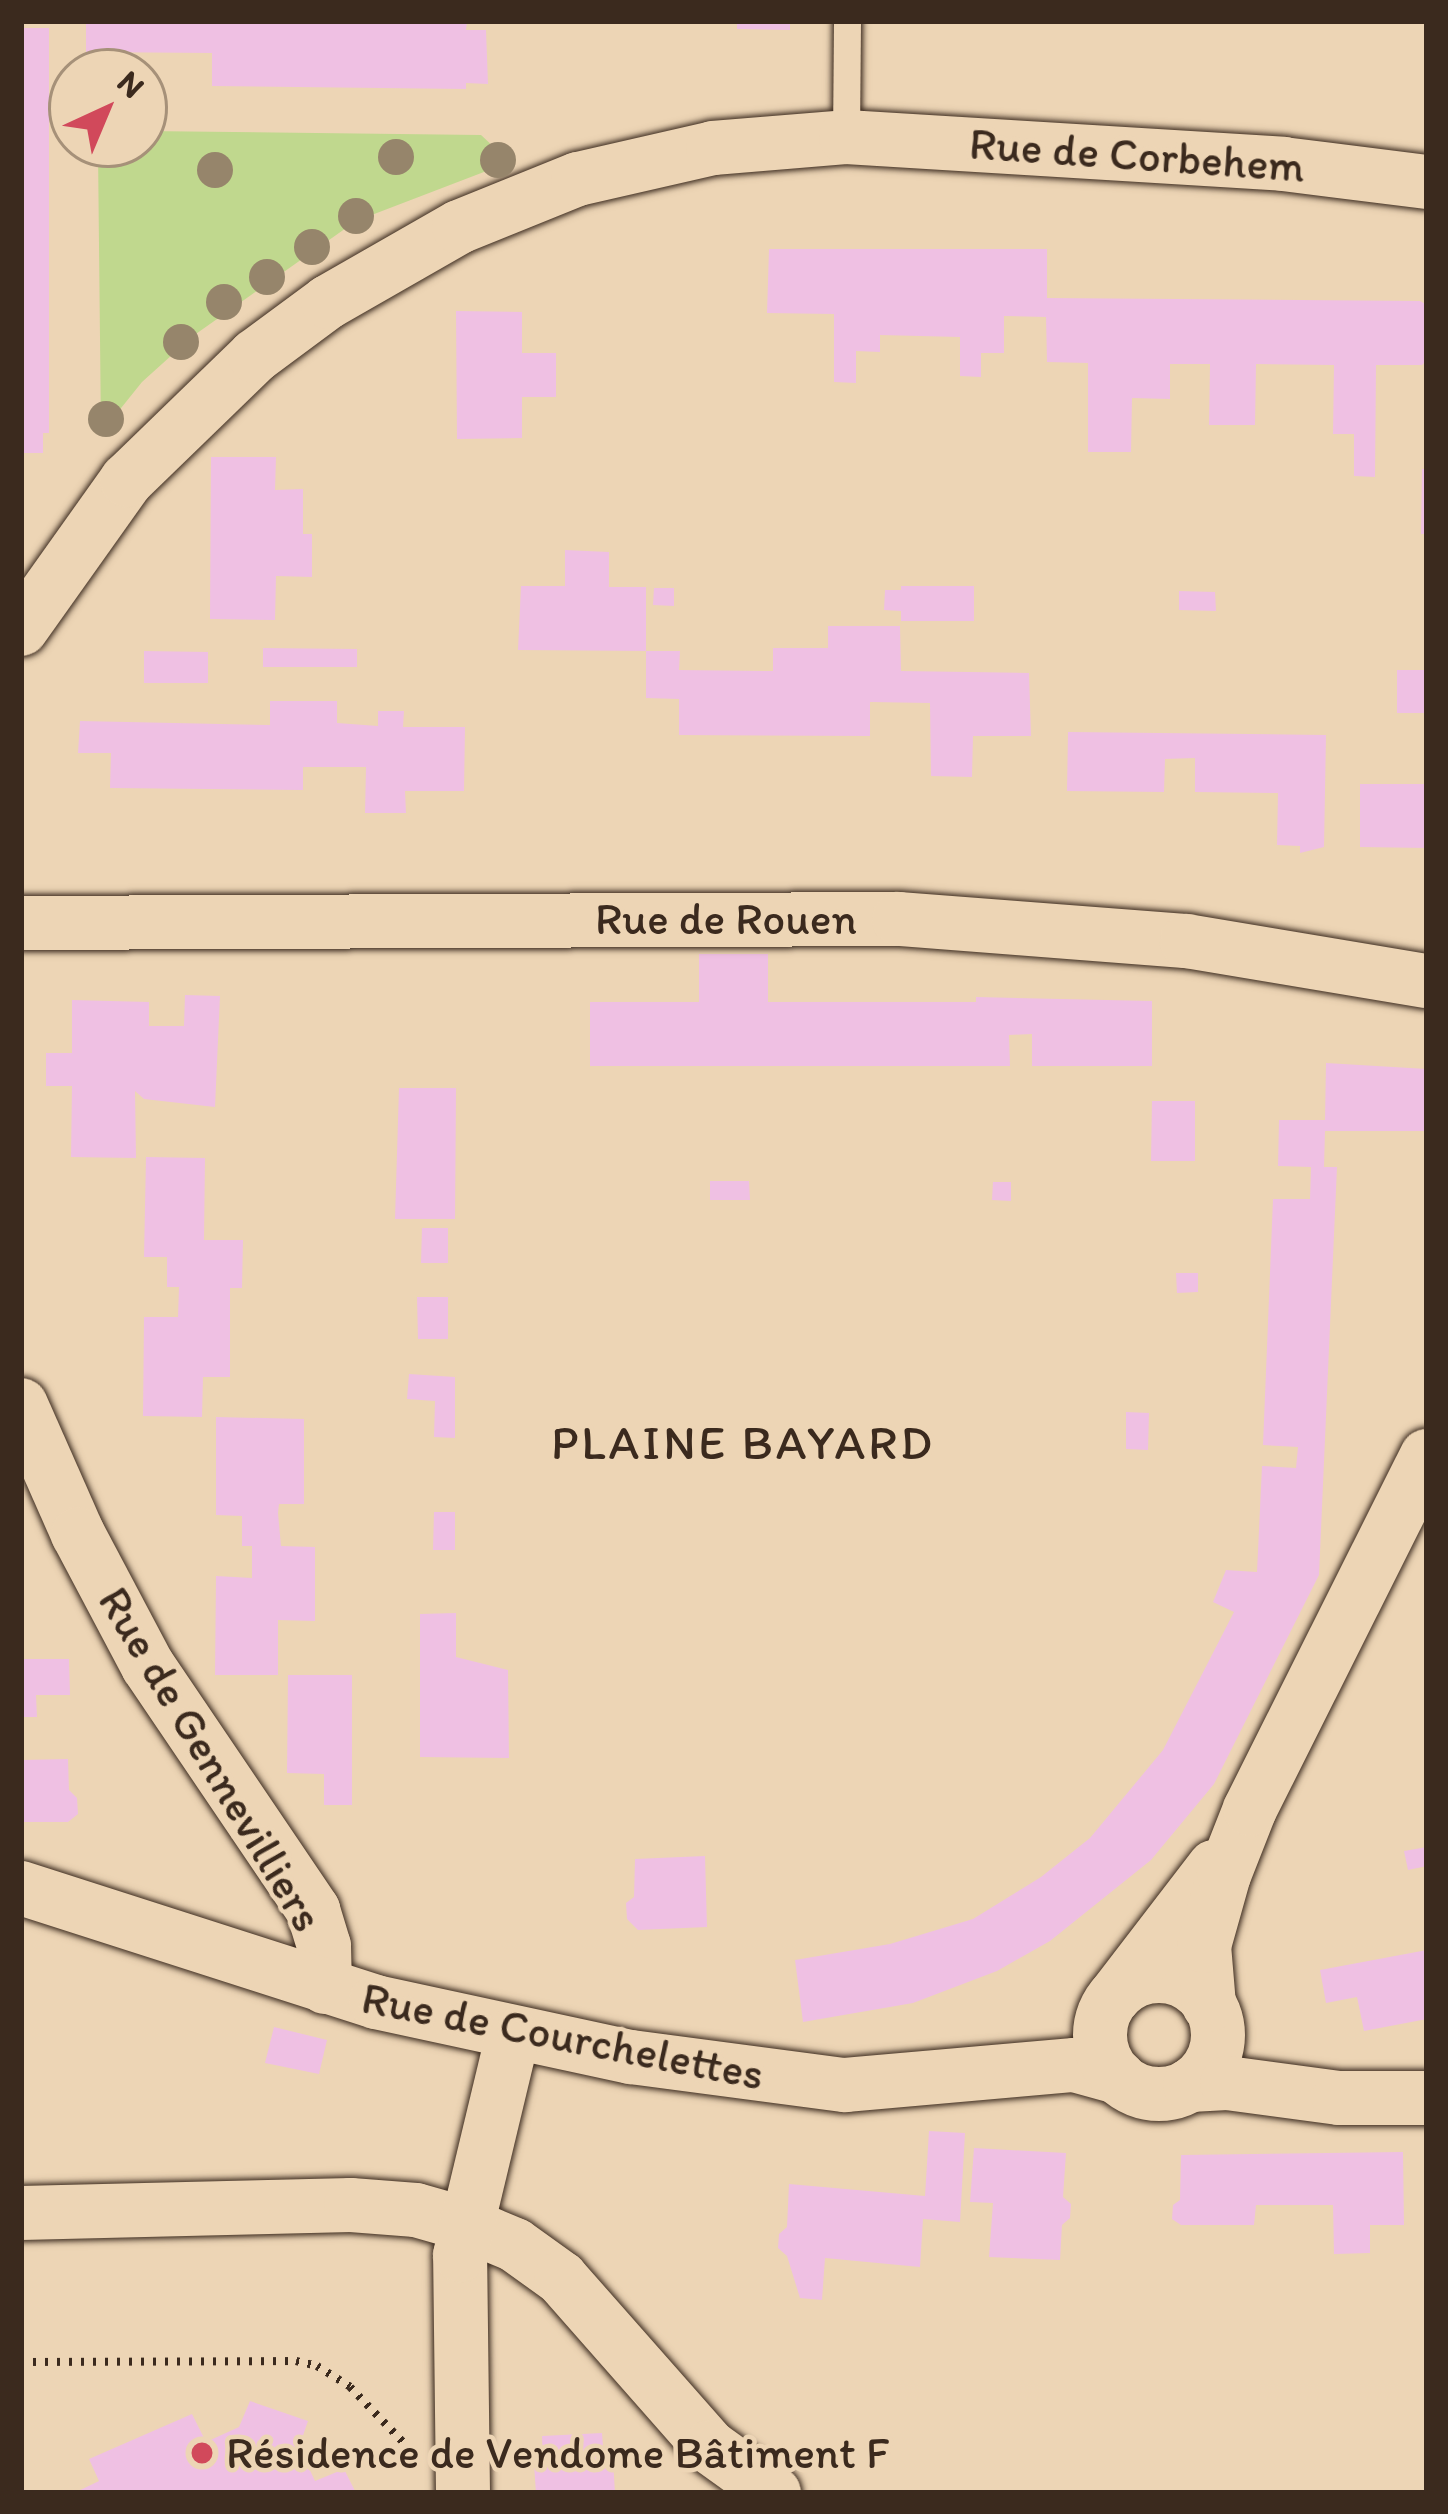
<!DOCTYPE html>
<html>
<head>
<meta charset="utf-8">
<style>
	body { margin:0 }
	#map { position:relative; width:1448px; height:2514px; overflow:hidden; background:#edd5b5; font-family:Itim,sans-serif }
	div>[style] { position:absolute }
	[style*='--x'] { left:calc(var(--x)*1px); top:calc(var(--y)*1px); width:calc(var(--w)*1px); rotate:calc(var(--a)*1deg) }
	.green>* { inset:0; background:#c0d88e }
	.building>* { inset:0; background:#efc0e3 }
	.path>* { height:8px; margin-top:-4px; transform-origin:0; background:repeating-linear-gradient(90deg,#3b2a1e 0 3px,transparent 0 12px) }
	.roads { filter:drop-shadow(0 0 3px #3b2a1e) drop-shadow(0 0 3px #3b2a1e) }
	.service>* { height:27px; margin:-13.5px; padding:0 13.5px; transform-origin:13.5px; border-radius:13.5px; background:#edd5b5 }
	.minor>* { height:54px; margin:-27px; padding:0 27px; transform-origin:27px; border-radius:27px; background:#edd5b5 }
	.minor>.ring { margin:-27px; padding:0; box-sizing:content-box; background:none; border:54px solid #edd5b5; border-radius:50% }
	.trees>* { width:36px; height:36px; margin:-18px; border-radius:50%; background:#96856b }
	.dots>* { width:33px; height:33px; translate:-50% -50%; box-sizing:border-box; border:6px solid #edd5b5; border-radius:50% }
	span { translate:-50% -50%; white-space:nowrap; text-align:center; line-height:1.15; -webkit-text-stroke:9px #edd5b5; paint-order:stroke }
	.street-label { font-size:45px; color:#3b2a1e }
	.poi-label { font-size:45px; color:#3b2a1e }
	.left { translate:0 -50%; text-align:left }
	.neighbourhood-label { font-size:48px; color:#3b2a1e; letter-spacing:3px }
	.frame { position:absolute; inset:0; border:24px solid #3b2a1e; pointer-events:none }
	.north { position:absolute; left:48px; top:48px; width:120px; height:120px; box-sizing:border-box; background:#edd5b5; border:3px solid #a69179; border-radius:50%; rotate:44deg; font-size:33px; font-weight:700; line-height:48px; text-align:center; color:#3b2a1e }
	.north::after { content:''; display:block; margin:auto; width:42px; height:54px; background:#d1495b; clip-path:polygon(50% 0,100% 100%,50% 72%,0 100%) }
</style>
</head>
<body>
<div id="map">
	<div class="green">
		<i style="clip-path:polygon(144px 131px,481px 135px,510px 162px,356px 221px,193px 336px,142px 382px,101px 433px,98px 151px,106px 144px,144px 144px)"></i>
	</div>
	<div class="building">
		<i style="clip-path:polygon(86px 21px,467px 22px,466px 30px,486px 30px,488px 84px,466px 83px,466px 89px,212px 86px,212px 53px,86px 52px)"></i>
		<i style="clip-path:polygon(737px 21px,790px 21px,790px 30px,737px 29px)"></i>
		<i style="clip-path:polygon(21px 28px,49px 28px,49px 433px,43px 433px,43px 453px,21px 453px)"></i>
		<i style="clip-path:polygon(769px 249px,1047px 249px,1047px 298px,1420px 301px,1427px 305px,1427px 360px,1422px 365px,1376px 365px,1375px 477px,1354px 476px,1354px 434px,1333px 434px,1334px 365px,1256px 364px,1255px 425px,1209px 425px,1210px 364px,1170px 364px,1170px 399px,1132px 398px,1131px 452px,1088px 452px,1088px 363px,1047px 362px,1046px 317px,1004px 316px,1004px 353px,981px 353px,981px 377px,960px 376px,960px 337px,880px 335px,880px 352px,856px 351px,856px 383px,834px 382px,834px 314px,767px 313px)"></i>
		<i style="clip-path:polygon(456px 311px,522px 312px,522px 353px,556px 353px,556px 397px,522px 397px,522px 438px,457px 439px)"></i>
		<i style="clip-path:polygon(211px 457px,276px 457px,275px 490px,303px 489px,303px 534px,312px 534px,312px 577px,276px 576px,275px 620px,210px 619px)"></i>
		<i style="clip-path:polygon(1422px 469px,1427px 469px,1427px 534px,1421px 534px)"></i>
		<i style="clip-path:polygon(565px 550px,609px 552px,609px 587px,646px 587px,646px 651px,518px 650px,521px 586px,565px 586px)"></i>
		<i style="clip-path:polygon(901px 586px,974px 586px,974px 621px,901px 621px,901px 611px,884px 610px,885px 590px,901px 590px)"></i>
		<i style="clip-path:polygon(654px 588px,674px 588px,674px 606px,653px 605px)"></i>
		<i style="clip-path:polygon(1179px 591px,1215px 592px,1216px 611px,1179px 610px)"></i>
		<i style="clip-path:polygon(828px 626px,900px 626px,901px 671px,1029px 673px,1031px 736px,973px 736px,972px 777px,931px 776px,930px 703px,870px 702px,870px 736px,679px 735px,679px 699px,646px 698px,646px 651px,680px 651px,679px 670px,773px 671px,773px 648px,828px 648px)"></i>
		<i style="clip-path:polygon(263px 648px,357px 649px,357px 667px,263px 667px)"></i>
		<i style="clip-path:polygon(144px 651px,208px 652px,208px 683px,144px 683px)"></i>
		<i style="clip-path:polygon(1397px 670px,1427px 670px,1427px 713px,1397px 713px)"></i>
		<i style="clip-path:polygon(270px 701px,337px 701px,337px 723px,378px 726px,378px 711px,404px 711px,403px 727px,465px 727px,464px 791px,405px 791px,406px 813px,365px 813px,366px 767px,303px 767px,303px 790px,110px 788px,111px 753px,78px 753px,80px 721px,270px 725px)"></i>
		<i style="clip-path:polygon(1068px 732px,1326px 735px,1324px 847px,1300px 853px,1300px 846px,1277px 845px,1278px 793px,1195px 792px,1195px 758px,1165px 759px,1164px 792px,1067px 791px)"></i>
		<i style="clip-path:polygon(1360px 784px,1427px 784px,1427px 848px,1360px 847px)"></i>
		<i style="clip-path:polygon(699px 954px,768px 954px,768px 1002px,976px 1002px,976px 997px,1152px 1001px,1152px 1066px,1032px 1066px,1032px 1034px,1009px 1035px,1010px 1066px,590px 1066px,590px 1002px,699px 1002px)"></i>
		<i style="clip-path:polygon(185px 995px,220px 996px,215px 1107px,144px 1099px,135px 1091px,136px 1158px,71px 1157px,72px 1086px,46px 1086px,46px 1053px,72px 1053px,72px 1000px,149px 1002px,149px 1026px,184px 1026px)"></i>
		<i style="clip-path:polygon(1326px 1063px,1427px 1069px,1427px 1131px,1325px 1131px,1324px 1167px,1337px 1167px,1319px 1575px,1214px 1784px,1151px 1860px,1050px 1941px,997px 1971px,913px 2003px,803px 2022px,795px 1960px,890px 1944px,973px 1919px,1041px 1877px,1090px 1838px,1163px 1750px,1234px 1612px,1213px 1602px,1226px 1570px,1257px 1572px,1262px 1466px,1296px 1468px,1298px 1447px,1263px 1445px,1273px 1199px,1310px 1199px,1311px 1167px,1278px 1166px,1279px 1120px,1325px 1120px)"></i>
		<i style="clip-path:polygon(399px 1088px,456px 1088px,455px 1219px,395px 1219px)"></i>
		<i style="clip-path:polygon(1152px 1101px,1195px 1101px,1195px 1161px,1151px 1161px)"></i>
		<i style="clip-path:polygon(146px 1157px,205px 1158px,204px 1240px,243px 1240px,242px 1288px,230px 1288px,230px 1377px,203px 1377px,202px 1417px,143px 1416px,144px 1317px,178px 1317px,179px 1287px,167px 1287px,167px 1257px,144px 1257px)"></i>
		<i style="clip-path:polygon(710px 1181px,749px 1181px,750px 1200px,710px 1200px)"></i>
		<i style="clip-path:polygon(993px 1182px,1011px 1182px,1011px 1201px,992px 1200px)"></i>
		<i style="clip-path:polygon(422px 1228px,448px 1228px,448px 1263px,421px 1263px)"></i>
		<i style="clip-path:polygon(1176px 1273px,1198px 1273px,1198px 1292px,1177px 1293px)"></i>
		<i style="clip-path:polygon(417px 1297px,448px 1297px,448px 1339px,418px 1339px)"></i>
		<i style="clip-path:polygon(409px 1374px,455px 1377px,455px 1438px,434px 1437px,435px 1401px,407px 1399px)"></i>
		<i style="clip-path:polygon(1126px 1412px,1149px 1413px,1148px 1450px,1126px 1449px)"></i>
		<i style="clip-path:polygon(216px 1417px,304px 1419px,304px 1504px,279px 1504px,278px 1513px,281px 1546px,315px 1547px,315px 1621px,278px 1620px,278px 1675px,215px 1675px,216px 1576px,252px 1578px,252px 1546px,242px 1546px,242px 1516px,216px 1515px)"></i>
		<i style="clip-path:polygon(434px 1512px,455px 1512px,455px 1550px,433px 1550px)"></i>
		<i style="clip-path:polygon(456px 1613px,456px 1657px,508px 1670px,509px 1758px,420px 1757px,420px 1614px)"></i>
		<i style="clip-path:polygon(21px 1659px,69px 1659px,70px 1695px,36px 1695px,37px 1717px,21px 1717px)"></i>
		<i style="clip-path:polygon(288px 1675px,352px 1675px,352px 1805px,324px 1805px,324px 1774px,287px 1773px)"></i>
		<i style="clip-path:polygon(68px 1759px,69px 1790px,77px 1798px,78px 1814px,68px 1822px,21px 1822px,21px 1760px)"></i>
		<i style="clip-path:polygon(1427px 1847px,1427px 1866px,1408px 1870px,1404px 1851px)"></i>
		<i style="clip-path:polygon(705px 1856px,707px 1927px,638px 1930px,627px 1919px,626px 1903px,634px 1897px,635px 1859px)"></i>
		<i style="clip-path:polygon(1427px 1950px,1427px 2019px,1364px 2031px,1357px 1997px,1326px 2003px,1320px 1970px)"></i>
		<i style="clip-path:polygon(274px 2027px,327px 2040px,319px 2074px,265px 2063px)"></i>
		<i style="clip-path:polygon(929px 2131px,965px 2133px,960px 2222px,923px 2219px,920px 2267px,825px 2258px,822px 2300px,800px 2298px,787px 2256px,778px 2248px,779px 2234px,787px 2227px,789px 2184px,925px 2196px)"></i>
		<i style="clip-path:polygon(974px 2148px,1066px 2153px,1063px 2197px,1071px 2204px,1070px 2218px,1062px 2225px,1060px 2260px,989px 2257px,993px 2203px,970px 2202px)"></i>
		<i style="clip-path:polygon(1403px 2152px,1404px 2225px,1370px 2225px,1370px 2253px,1334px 2254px,1333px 2205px,1256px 2205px,1254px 2225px,1181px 2225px,1172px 2219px,1173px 2205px,1180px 2200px,1181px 2155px)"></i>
		<i style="clip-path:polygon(250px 2401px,308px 2421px,299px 2447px,315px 2481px,344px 2469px,356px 2493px,74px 2493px,99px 2481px,89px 2459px,192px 2414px,206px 2442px,239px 2427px)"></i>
		<i style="clip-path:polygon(602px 2433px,604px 2460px,613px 2460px,615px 2493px,536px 2493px,534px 2464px,543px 2464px,542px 2436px)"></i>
	</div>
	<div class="path">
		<i style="--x:21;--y:2362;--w:275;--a:-0.2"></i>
		<i style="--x:296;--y:2361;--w:22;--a:13"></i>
		<i style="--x:317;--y:2366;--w:39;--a:32"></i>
		<i style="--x:350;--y:2387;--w:76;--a:46.1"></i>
	</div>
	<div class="roads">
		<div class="service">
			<i style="--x:846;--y:137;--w:116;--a:-89.5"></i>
		</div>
		<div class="minor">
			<i style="--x:21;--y:629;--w:183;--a:-54.6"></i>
			<i style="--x:127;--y:480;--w:178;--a:-44.1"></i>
			<i style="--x:255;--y:356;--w:91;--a:-36.5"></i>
			<i style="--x:328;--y:302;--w:151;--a:-29.8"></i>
			<i style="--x:459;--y:227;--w:128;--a:-22"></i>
			<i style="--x:578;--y:179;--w:139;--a:-12.9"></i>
			<i style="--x:713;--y:148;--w:133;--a:-4.7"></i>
			<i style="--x:846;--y:137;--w:438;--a:3.5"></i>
			<i style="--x:1283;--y:164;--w:145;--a:7.1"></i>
			<i style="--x:21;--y:923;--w:878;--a:-0.26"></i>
			<i style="--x:899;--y:919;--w:289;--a:4.4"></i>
			<i style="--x:1187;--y:941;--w:243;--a:9.5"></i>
			<i style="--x:21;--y:1405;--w:141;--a:66.2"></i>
			<i style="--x:78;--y:1534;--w:149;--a:62.1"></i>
			<i style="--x:148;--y:1666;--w:295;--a:55.9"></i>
			<i style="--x:313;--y:1910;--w:38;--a:73"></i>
			<i style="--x:324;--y:1946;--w:41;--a:88.6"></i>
			<i style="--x:21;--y:1888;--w:373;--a:17.8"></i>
			<i style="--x:376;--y:2002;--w:261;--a:12.2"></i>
			<i style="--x:631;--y:2057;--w:216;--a:7.5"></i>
			<i style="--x:845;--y:2085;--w:230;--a:-5"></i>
			<i style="--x:1074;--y:2065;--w:46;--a:15.3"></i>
			<i class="ring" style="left:1100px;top:1976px;width:64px;height:64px"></i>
			<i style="--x:1115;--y:1996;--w:163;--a:-52.5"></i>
			<i style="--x:1209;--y:2005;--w:59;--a:-94.8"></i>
			<i style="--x:1204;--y:1946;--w:74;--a:-74.3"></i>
			<i style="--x:1224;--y:1875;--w:71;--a:-68.5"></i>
			<i style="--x:1250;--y:1809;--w:395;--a:-63.4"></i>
			<i style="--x:1190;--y:2085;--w:37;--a:-3"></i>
			<i style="--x:1227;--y:2083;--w:113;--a:7.6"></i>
			<i style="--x:1339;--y:2098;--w:88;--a:0"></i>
			<i style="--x:21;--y:2213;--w:330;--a:-1.4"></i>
			<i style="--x:351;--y:2205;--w:65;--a:4.4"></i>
			<i style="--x:416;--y:2210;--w:51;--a:15.9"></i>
			<i style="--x:465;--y:2224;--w:54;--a:22.8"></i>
			<i style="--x:515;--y:2245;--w:57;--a:35.7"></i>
			<i style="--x:561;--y:2278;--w:225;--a:48.6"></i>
			<i style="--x:710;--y:2447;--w:79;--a:35.7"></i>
			<i style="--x:463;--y:2493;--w:238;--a:-90.7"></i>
			<i style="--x:460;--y:2255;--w:226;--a:-76.5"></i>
		</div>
	</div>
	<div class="trees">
		<i style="left:396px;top:157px"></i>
		<i style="left:498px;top:160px"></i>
		<i style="left:215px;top:170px"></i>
		<i style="left:356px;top:216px"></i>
		<i style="left:312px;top:247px"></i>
		<i style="left:267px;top:277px"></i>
		<i style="left:224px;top:302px"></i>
		<i style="left:181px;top:342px"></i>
		<i style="left:106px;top:419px"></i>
	</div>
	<div class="dots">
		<i style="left:202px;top:2453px;background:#d1495b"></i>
	</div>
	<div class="street-label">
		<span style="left:1137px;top:155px;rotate:4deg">Rue de Corbehem</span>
		<span style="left:726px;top:919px">Rue de Rouen</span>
		<span style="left:211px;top:1759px;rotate:59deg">Rue de Gennevilliers</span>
		<span style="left:563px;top:2036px;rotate:11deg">Rue de Courchelettes</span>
	</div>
	<div class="poi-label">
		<span class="left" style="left:226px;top:2453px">Résidence de Vendome Bâtiment F</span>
	</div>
	<div class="neighbourhood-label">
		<span style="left:743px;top:1443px">PLAINE BAYARD</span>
	</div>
	<div class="frame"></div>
	<div class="north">N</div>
</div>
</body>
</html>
